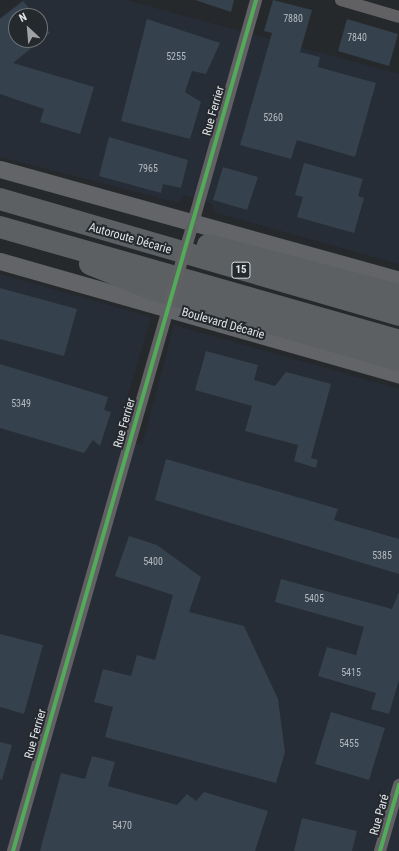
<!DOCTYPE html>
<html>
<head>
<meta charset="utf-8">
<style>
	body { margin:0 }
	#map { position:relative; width:399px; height:851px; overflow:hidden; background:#26292c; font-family:"Roboto Condensed",sans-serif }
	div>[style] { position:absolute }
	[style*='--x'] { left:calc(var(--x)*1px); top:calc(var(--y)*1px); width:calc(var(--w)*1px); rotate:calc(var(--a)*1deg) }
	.built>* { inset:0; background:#262d37 }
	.building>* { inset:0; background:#35414c }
	.minor>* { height:12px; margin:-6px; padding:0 6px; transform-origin:6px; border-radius:6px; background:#616163 }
	.secondary>* { height:17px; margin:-8.5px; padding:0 8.5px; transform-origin:8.5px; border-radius:8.5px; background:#626467 }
	.motorway>* { height:22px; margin:-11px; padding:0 11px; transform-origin:11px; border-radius:11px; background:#5d6062 }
	.minor-bridge>* { height:12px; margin:-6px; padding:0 6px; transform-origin:6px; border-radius:6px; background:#616163 }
	.cycleway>* { height:4px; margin:-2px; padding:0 2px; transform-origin:2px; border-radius:2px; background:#51ab58 }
	span { translate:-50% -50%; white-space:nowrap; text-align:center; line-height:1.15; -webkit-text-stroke:4px #24292e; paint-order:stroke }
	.number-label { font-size:10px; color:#b5bac0 }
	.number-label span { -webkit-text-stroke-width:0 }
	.shield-label span { padding:1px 3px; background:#24292e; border:1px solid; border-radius:3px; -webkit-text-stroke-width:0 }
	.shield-label { font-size:11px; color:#e0e3e7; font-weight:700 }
	.street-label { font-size:12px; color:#e0e3e7 }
	.north { position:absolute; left:8px; top:8px; width:40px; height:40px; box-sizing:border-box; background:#24292e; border:1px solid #6f7378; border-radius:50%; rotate:334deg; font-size:11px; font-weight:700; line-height:16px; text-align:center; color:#e0e3e7 }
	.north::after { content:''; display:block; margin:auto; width:14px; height:18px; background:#9fa2a6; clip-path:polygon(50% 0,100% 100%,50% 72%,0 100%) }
</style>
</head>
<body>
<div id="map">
	<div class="built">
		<i style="clip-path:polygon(evenodd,22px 0,126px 0,399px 74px,399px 264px,213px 212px,213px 204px,184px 195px,179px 203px,0 157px,0 17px,22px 0,16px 16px,40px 16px,40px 40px,16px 40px,16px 16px)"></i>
		<i style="clip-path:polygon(0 274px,151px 317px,115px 439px,142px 445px,174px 325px,399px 389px,399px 851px,0 851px)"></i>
	</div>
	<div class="building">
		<i style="clip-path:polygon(195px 0,234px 0,231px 12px)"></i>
		<i style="clip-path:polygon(273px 0,312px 10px,300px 52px,320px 57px,318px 67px,376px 83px,355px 157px,297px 140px,291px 159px,240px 145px,272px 33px,264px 31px)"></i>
		<i style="clip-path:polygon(23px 1px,36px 16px,16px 16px,16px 40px,40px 40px,40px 21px,50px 33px,13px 63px,94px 87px,80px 134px,40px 122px,44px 109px,0 94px,0 19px)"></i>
		<i style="clip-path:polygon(147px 19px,220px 43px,206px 74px,192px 71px,185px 92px,201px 102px,190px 139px,121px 121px)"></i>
		<i style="clip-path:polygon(347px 19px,398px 34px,389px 66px,338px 51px)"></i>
		<i style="clip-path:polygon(109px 137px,188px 160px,181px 188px,163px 184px,161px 193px,99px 176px)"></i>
		<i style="clip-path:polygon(304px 163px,363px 179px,358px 196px,364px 198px,354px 233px,297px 217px,303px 197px,295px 195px)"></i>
		<i style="clip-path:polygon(223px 167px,258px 177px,247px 210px,213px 200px)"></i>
		<i style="clip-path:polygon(0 288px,77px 309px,64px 356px,0 339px)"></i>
		<i style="clip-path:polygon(206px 351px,258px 365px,254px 380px,275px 386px,286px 372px,331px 384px,311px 458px,318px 460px,316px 468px,294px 461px,298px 445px,245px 431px,252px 406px,195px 390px)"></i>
		<i style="clip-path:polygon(0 364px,108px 397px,104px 410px,111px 412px,100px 446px,93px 440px,84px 453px,0 428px)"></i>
		<i style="clip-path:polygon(166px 459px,338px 509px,334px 520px,399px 539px,399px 574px,155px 500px)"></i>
		<i style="clip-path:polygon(129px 536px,157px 545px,201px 577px,189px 612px,244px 626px,278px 699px,285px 752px,276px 783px,105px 737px,113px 707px,94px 702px,103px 669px,131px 676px,137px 655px,155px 660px,173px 595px,115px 576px)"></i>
		<i style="clip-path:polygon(281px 579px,392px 609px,399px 592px,399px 680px,389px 714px,371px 709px,376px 693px,318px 676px,327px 647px,356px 655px,364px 627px,275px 602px)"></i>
		<i style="clip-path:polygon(0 634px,43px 645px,24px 714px,0 707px)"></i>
		<i style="clip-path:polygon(331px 712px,385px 728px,369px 780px,315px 764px)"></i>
		<i style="clip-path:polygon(0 742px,12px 745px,2px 780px,0 779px)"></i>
		<i style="clip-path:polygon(92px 756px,115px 762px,108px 786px,177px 805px,187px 794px,196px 801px,204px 792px,268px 811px,255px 851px,40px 851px,61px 773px,85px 779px)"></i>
		<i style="clip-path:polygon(302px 818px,357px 831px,352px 851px,294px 851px)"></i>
	</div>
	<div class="minor">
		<i style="--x:341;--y:0;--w:60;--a:16.3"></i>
		<i style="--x:191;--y:230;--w:239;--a:-74.2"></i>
		<i style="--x:13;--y:851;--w:571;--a:-74.04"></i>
		<i style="--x:380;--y:851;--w:69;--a:-73.9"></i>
	</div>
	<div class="secondary">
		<i style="--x:0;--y:169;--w:414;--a:15.5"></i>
		<i style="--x:0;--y:261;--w:415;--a:15.9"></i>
	</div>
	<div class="motorway">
		<i style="--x:0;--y:199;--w:416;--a:16.2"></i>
		<i style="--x:0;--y:227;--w:415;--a:15.9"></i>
		<i style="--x:208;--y:245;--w:197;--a:14.7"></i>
		<i style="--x:90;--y:264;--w:67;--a:22"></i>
		<i style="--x:152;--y:289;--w:257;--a:16"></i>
	</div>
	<div class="minor-bridge">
		<i style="--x:170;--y:301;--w:74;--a:-73.5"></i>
	</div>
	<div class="cycleway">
		<i style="--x:13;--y:851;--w:885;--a:-74.06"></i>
		<i style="--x:380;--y:851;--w:69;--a:-73.9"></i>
	</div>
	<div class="number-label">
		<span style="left:293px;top:19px">7880</span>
		<span style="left:357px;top:38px">7840</span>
		<span style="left:176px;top:57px">5255</span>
		<span style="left:273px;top:118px">5260</span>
		<span style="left:148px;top:169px">7965</span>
		<span style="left:21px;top:404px">5349</span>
		<span style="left:382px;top:556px">5385</span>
		<span style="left:153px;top:562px">5400</span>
		<span style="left:314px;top:599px">5405</span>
		<span style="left:351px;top:673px">5415</span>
		<span style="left:349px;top:744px">5455</span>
		<span style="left:122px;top:826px">5470</span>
	</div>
	<div class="shield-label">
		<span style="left:241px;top:270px">15</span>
	</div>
	<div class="street-label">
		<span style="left:214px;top:111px;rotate:-74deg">Rue Ferrier</span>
		<span style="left:130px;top:239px;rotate:16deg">Autoroute Décarie</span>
		<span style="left:223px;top:324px;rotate:16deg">Boulevard Décarie</span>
		<span style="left:125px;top:423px;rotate:-74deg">Rue Ferrier</span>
		<span style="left:36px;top:734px;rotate:-74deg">Rue Ferrier</span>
		<span style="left:380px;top:815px;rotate:-74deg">Rue Paré</span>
	</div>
	<div class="north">N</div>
</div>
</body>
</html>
